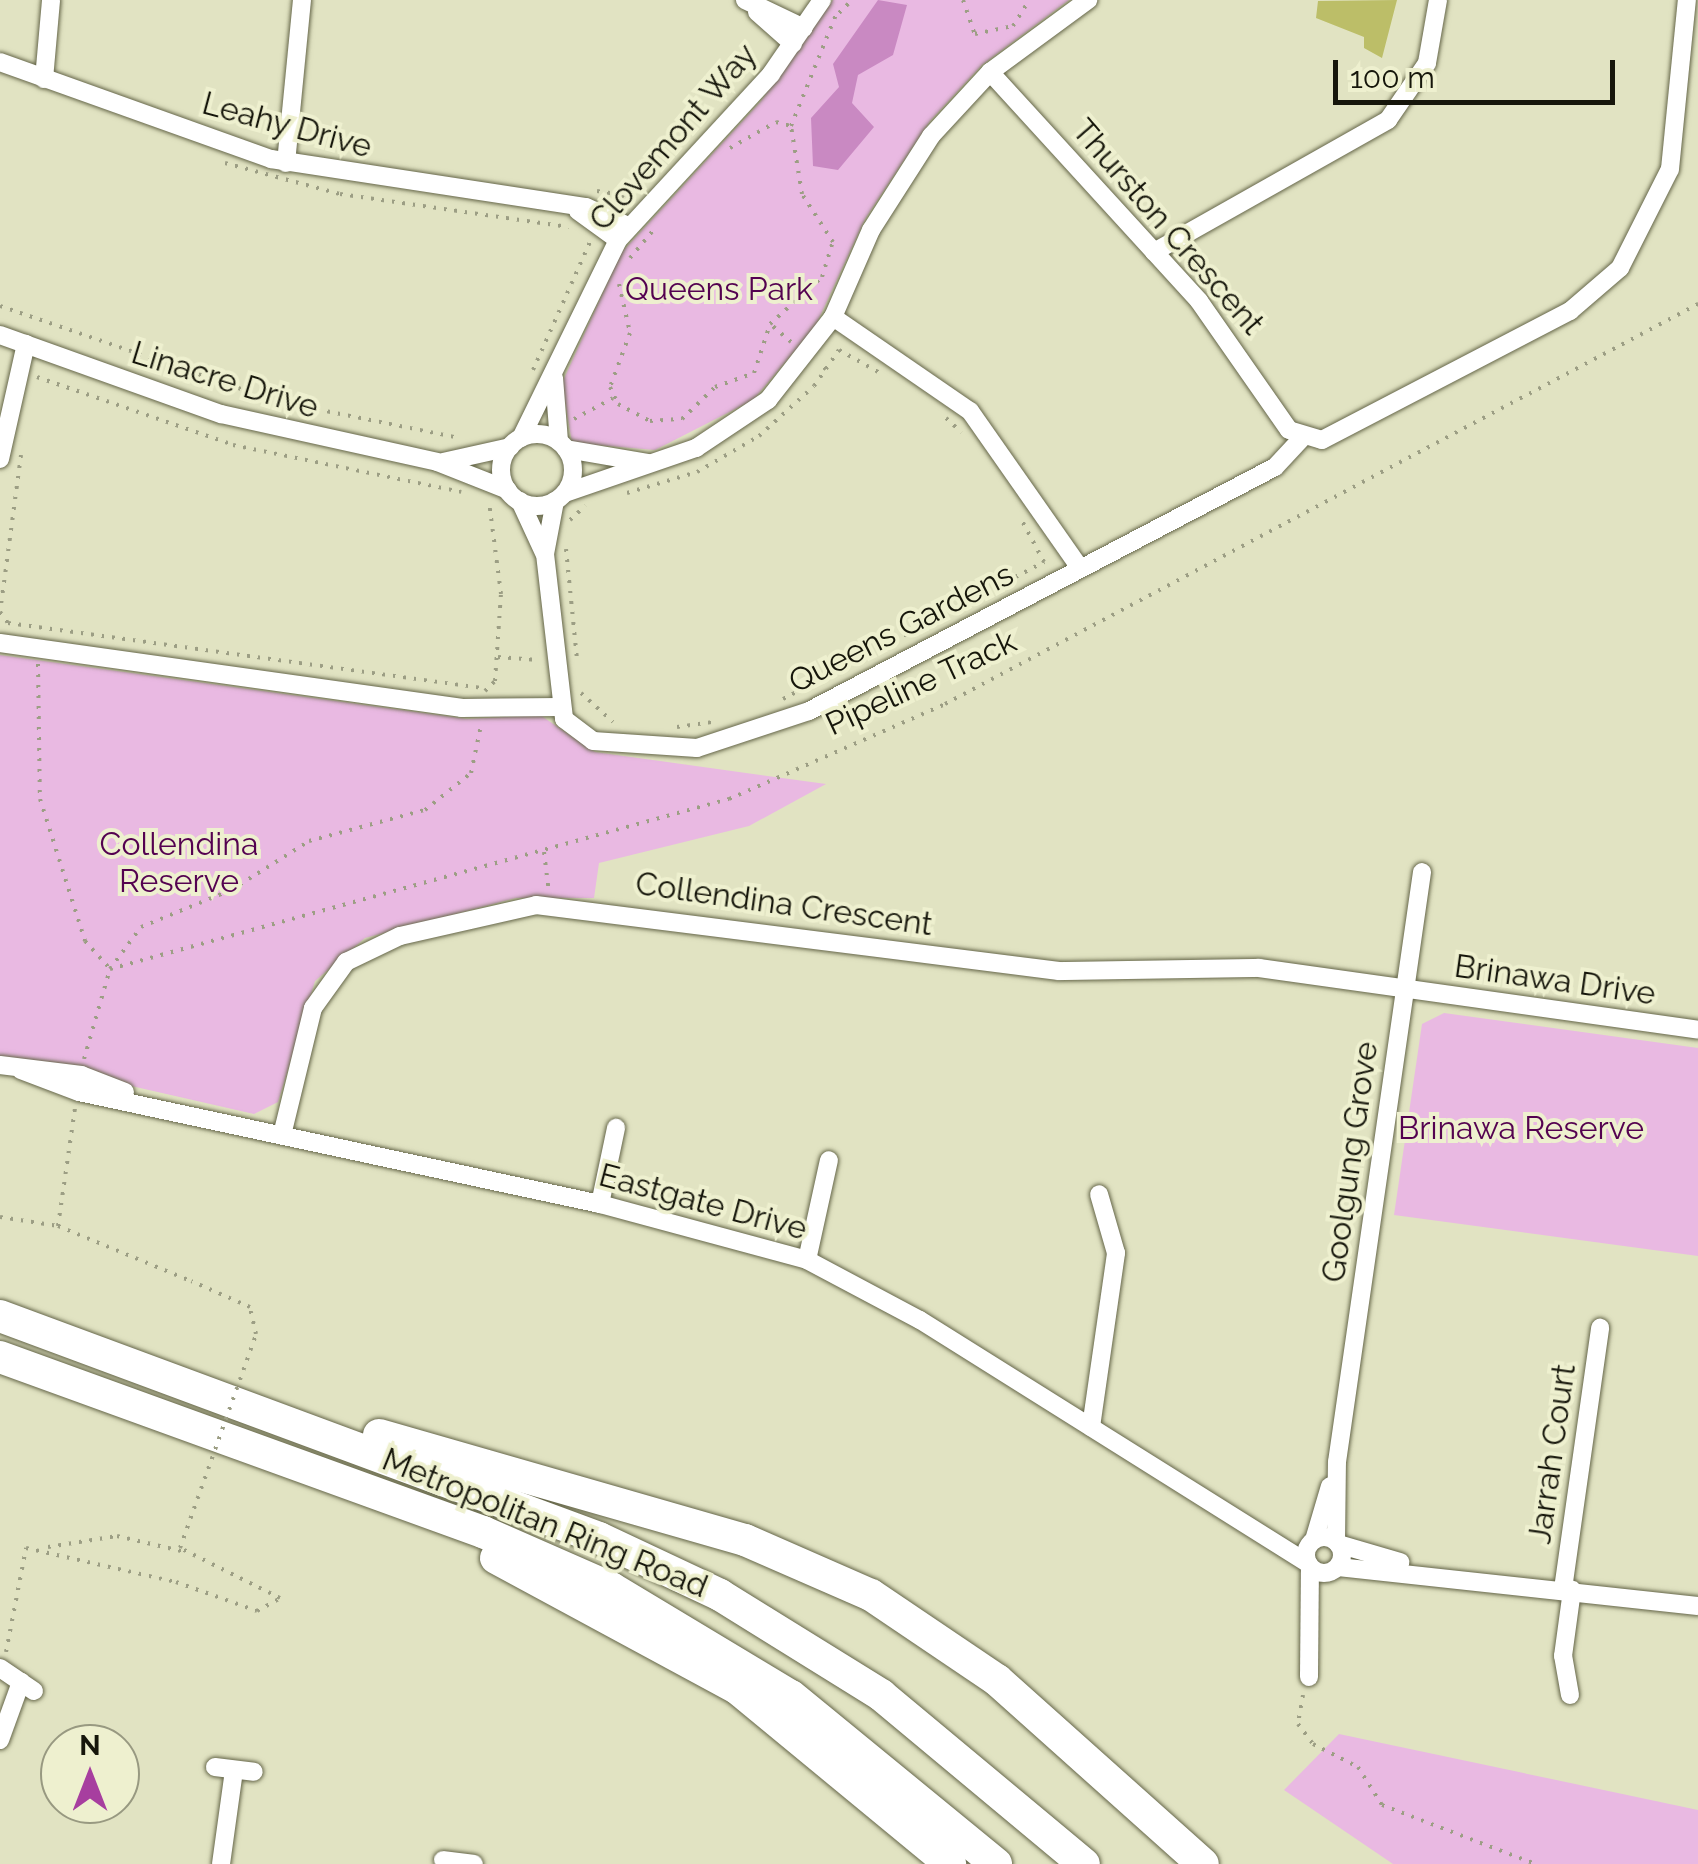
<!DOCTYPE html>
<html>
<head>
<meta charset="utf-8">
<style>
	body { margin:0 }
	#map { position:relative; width:1698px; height:1864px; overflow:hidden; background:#e1e3c2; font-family:Raleway,sans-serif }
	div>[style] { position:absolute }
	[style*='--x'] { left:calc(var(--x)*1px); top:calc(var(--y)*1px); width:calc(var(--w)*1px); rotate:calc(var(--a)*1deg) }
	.green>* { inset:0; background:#e9b9e2 }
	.water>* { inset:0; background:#c989c2 }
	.building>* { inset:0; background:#bcbe68 }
	.path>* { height:4px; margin-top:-2px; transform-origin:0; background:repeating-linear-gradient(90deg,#9c9e84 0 2.5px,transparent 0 10.5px) }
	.roads { filter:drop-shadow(0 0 2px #656649) drop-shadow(0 0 2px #656649) }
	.street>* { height:18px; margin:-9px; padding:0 9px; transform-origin:9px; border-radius:9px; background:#fff }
	.street>.ring { margin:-9px; padding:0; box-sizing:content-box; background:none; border:18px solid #fff; border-radius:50% }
	.highway>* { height:32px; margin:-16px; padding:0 16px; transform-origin:16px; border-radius:16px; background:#fff }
	.path-bridge>* { height:4px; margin-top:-2px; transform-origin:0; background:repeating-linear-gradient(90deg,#9c9e84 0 2.5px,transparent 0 10.5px) }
	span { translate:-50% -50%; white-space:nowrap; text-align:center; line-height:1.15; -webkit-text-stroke:8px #eef0cf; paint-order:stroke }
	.street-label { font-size:32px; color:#16160b }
	.park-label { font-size:32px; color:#540250 }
	.north { position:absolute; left:40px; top:1724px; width:100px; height:100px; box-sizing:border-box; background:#eef0cf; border:2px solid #989981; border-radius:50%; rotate:0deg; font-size:28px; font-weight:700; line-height:40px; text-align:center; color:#16160b }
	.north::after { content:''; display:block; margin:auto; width:35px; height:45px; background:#a73e9f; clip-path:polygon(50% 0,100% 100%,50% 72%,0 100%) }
	.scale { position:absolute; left:1333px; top:60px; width:282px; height:45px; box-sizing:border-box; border:5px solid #16160b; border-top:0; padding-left:12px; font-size:30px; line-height:35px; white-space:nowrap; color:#16160b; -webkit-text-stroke:8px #eef0cf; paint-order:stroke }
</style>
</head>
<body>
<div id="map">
	<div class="green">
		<i style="clip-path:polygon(833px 0,1069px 0,982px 65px,930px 121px,865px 219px,815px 327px,753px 400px,655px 450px,572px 443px,562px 383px,621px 253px,761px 101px)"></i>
		<i style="clip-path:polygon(0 655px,467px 719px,540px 715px,595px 752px,826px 784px,749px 826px,599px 863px,594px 898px,516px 898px,365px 938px,315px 981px,278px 1102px,254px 1114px,0 1056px)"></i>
		<i style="clip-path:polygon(1444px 1013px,1698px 1048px,1698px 1256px,1394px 1215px,1422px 1024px)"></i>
		<i style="clip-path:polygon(1339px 1734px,1698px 1810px,1698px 1864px,1393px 1864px,1284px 1790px)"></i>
	</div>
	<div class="water">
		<i style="clip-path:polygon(878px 0,907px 5px,893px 55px,858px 75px,852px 103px,874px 127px,838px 170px,813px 166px,811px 118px,839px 87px,833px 64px)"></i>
	</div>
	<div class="building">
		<i style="clip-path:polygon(1397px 0,1382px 58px,1364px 48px,1364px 37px,1316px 18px,1318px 1px)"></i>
	</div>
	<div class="path">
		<i style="--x:963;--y:0;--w:36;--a:71"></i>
		<i style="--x:975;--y:34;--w:38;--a:-12"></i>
		<i style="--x:839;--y:13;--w:18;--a:-45"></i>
		<i style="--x:1013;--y:26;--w:31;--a:-58"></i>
		<i style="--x:730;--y:148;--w:53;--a:-29.5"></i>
		<i style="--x:776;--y:122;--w:16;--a:15"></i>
		<i style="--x:225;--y:163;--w:119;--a:15.1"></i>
		<i style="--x:340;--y:194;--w:231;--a:8.2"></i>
		<i style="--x:597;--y:191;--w:26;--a:9"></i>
		<i style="--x:623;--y:195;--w:10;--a:127"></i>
		<i style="--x:630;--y:258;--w:35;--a:-50"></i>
		<i style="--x:619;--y:284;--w:50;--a:77.3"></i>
		<i style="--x:630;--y:333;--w:58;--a:110.3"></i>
		<i style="--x:610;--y:387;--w:19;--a:65"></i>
		<i style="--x:618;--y:404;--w:36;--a:28"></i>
		<i style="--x:650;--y:421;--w:32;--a:-4"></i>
		<i style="--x:682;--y:419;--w:46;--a:-44.1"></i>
		<i style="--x:715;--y:387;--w:41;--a:-19.7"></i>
		<i style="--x:754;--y:373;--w:52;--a:-71.9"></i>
		<i style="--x:0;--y:306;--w:292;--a:19"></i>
		<i style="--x:276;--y:401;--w:188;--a:11.4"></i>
		<i style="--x:791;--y:342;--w:28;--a:-139"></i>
		<i style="--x:770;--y:324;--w:70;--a:-42.1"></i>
		<i style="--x:822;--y:277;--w:37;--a:-73"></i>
		<i style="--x:833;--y:242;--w:57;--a:-122.9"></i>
		<i style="--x:802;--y:194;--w:69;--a:-99.2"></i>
		<i style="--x:791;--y:126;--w:123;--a:-68"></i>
		<i style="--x:826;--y:369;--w:23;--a:-56"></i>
		<i style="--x:839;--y:350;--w:47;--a:29.3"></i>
		<i style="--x:533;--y:370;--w:140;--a:-66"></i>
		<i style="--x:37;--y:377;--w:207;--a:19.1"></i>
		<i style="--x:233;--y:445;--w:233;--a:11.6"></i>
		<i style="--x:946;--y:418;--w:21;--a:43"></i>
		<i style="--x:574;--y:419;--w:44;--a:-28.3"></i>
		<i style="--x:21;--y:455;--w:158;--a:97.6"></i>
		<i style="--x:0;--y:612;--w:14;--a:54"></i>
		<i style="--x:8;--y:623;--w:478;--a:7.8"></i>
		<i style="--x:627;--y:493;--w:73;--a:-16.7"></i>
		<i style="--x:697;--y:472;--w:72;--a:-30.1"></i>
		<i style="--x:759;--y:436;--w:74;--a:-42.3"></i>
		<i style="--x:814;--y:386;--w:21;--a:-55"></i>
		<i style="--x:826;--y:369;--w:9;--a:-148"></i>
		<i style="--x:570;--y:520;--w:21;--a:-43"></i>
		<i style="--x:566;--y:549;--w:111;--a:84.3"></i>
		<i style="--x:498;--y:657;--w:40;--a:4.3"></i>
		<i style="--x:38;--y:664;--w:135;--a:89.2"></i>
		<i style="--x:40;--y:799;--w:149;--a:72.4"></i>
		<i style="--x:85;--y:941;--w:38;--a:48"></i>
		<i style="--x:110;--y:969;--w:642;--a:-15.36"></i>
		<i style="--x:729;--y:799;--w:236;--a:-23.7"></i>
		<i style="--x:945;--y:704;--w:853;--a:-27.98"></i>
		<i style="--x:485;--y:691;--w:14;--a:-45"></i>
		<i style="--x:495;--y:681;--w:87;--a:-86.1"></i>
		<i style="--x:501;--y:594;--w:94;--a:-97.4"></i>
		<i style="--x:581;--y:693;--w:43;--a:42.2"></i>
		<i style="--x:783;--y:699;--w:295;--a:-27.7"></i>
		<i style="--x:1044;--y:562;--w:51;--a:-118.1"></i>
		<i style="--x:677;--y:727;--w:35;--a:-8"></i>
		<i style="--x:544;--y:852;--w:35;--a:83"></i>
		<i style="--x:84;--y:1059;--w:94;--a:-73.9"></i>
		<i style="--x:110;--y:969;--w:52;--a:-53.6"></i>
		<i style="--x:141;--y:927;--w:97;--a:-22.3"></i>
		<i style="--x:231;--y:890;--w:92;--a:-32.1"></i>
		<i style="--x:309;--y:841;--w:120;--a:-15"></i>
		<i style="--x:425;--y:810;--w:59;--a:-38.8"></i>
		<i style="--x:471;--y:773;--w:49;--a:-78.2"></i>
		<i style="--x:0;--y:1217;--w:59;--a:8.8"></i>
		<i style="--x:58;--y:1226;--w:144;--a:22.5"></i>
		<i style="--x:58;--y:1226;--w:119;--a:-81.8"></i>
		<i style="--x:48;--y:1547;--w:70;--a:-9.1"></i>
		<i style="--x:117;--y:1536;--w:66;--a:13.2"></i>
		<i style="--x:6;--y:1652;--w:106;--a:-79.1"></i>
		<i style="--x:26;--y:1548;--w:154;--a:12.8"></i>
		<i style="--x:1303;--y:1695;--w:29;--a:100"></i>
		<i style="--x:1298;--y:1724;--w:25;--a:53"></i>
		<i style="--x:1313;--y:1744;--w:51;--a:27.1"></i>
		<i style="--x:1358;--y:1767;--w:45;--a:57.7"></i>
		<i style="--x:1382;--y:1805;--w:165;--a:21"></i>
	</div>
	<div class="roads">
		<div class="street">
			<i style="--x:745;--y:0;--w:65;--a:25.4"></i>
			<i style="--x:757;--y:12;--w:48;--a:41.6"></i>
			<i style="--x:0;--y:62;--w:288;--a:19.7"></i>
			<i style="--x:271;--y:159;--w:319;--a:8.7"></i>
			<i style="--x:586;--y:207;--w:46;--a:24.3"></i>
			<i style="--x:990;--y:72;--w:310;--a:47.6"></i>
			<i style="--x:1199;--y:301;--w:157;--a:55.1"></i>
			<i style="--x:1289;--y:430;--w:34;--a:17"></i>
			<i style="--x:1322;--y:440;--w:280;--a:-27.5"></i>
			<i style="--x:1570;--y:311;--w:66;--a:-40.7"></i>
			<i style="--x:1620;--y:268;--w:111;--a:-63.2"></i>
			<i style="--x:1670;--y:169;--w:170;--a:-84.3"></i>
			<i style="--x:44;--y:79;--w:79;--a:-84.9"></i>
			<i style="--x:286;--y:163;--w:164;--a:-84.4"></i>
			<i style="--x:578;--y:211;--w:49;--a:35.9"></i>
			<i style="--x:1154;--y:252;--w:269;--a:-29.4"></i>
			<i style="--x:1388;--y:120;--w:69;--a:-55.6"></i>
			<i style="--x:1427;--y:63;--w:64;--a:-80.1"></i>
			<i style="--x:833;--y:317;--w:166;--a:34.5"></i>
			<i style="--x:970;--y:411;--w:192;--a:55"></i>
			<i style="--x:0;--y:335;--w:235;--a:19.7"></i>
			<i style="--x:221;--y:414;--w:221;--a:12.5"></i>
			<i style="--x:437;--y:462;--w:76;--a:21.5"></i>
			<i style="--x:554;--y:378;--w:63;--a:85.5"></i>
			<i class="ring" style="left:501px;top:434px;width:54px;height:54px"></i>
			<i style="--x:521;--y:438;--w:220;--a:-63.9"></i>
			<i style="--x:618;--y:240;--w:226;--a:-47.3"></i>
			<i style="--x:771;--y:74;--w:90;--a:-55.4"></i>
			<i style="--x:566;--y:449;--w:84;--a:9.6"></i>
			<i style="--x:0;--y:459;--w:118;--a:-77.3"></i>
			<i style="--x:443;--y:462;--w:69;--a:-12.6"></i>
			<i style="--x:565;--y:493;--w:139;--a:-19"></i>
			<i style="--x:696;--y:448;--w:87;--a:-33.7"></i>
			<i style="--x:768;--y:400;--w:105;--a:-51.9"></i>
			<i style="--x:833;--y:317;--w:95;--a:-66.4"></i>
			<i style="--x:871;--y:230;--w:112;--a:-57.4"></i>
			<i style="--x:931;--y:136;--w:87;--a:-47.3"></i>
			<i style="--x:990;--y:72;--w:122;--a:-36.3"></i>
			<i style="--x:520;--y:501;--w:57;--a:65.2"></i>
			<i style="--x:555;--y:501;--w:54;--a:100.7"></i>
			<i style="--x:545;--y:554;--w:166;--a:83.4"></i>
			<i style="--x:564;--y:719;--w:36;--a:37"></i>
			<i style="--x:593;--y:741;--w:104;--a:3.9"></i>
			<i style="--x:697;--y:748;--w:118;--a:-18.3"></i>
			<i style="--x:809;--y:711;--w:526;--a:-27.64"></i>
			<i style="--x:1275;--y:467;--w:38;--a:-47"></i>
			<i style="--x:0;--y:643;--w:467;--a:8"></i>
			<i style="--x:462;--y:708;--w:98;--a:-0.6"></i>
			<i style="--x:0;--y:1065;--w:82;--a:7"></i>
			<i style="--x:81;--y:1075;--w:47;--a:21.1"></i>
			<i style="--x:21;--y:1070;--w:62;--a:20.8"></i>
			<i style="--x:79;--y:1092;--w:533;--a:12.13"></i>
			<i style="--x:600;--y:1204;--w:214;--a:15.1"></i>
			<i style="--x:807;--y:1260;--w:128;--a:28"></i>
			<i style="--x:920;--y:1320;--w:458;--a:32.1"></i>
			<i style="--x:283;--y:1131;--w:127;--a:-76.3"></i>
			<i style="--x:313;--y:1008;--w:57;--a:-54.3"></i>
			<i style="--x:346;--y:962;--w:60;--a:-25.7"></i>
			<i style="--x:400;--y:936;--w:139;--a:-12.8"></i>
			<i style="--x:536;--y:905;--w:527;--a:7.19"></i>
			<i style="--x:1059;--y:971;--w:200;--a:-0.9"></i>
			<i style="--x:1259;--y:968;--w:443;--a:8"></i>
			<i style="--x:600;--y:1204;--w:78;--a:-78.1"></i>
			<i style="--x:807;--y:1260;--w:102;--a:-77.6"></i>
			<i style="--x:1091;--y:1427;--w:176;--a:-81.8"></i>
			<i style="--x:1116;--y:1253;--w:61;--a:-106.1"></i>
			<i class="ring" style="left:1306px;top:1537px;width:18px;height:18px"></i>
			<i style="--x:1314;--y:1540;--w:56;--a:-73.5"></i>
			<i style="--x:1336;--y:1541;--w:79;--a:-89.3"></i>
			<i style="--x:1337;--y:1462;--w:596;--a:-81.8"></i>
			<i style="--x:1338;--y:1544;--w:65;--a:16.2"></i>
			<i style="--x:1338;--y:1567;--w:362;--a:6.2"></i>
			<i style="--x:1563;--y:1589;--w:264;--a:-81.9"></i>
			<i style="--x:0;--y:1668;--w:41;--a:34.1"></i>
			<i style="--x:1309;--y:1677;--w:111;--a:-89.5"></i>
			<i style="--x:1570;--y:1695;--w:40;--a:-100"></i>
			<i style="--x:1563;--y:1656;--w:67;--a:-82.2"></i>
			<i style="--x:0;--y:1740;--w:62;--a:-70.1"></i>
			<i style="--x:215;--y:1767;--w:39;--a:7"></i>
			<i style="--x:443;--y:1860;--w:31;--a:7"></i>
			<i style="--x:221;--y:1864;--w:95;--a:-82.1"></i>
		</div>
		<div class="highway">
			<i style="--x:0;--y:1316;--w:639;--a:20.34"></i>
			<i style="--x:599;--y:1538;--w:134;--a:25.2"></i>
			<i style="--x:720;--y:1595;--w:190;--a:31.8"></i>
			<i style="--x:881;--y:1695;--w:264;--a:39.8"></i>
			<i style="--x:0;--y:1357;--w:514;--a:19.92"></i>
			<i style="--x:483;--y:1532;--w:140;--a:23.6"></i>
			<i style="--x:611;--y:1588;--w:210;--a:31"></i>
			<i style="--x:791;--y:1696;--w:265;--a:39.3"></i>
			<i style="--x:379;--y:1435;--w:381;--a:16"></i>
			<i style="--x:745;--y:1540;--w:137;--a:23.6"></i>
			<i style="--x:871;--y:1595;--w:152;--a:34"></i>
			<i style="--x:997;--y:1680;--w:276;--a:41.8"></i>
			<i style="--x:496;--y:1558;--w:275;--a:28.4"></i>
			<i style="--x:738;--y:1689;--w:275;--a:39.5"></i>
		</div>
	</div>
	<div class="path-bridge">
		<i style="--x:176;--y:1582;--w:86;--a:19.7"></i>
		<i style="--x:257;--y:1611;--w:26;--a:-29"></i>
		<i style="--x:280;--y:1598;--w:112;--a:-153.4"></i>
		<i style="--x:180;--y:1548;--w:227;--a:-70.4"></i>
		<i style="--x:256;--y:1334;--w:28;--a:-103"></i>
		<i style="--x:250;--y:1307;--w:64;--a:-156.2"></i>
	</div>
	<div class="street-label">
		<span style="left:287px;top:125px;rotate:15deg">Leahy Drive</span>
		<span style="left:673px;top:137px;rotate:-49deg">Clovemont Way</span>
		<span style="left:1168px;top:227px;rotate:49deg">Thurston Crescent</span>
		<span style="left:225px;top:380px;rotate:17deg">Linacre Drive</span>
		<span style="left:901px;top:628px;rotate:-27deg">Queens Gardens</span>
		<span style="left:921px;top:683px;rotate:-25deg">Pipeline Track</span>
		<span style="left:784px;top:904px;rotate:8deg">Collendina Crescent</span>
		<span style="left:1555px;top:980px;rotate:8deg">Brinawa Drive</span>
		<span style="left:1350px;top:1162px;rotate:-82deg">Goolgung Grove</span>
		<span style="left:703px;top:1202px;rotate:15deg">Eastgate Drive</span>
		<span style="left:1552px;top:1454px;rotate:-82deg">Jarrah Court</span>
		<span style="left:545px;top:1523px;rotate:22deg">Metropolitan Ring Road</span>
	</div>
	<div class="park-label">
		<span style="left:719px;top:289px">Queens Park</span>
		<span style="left:179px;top:863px">Collendina<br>Reserve</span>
		<span style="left:1521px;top:1128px">Brinawa Reserve</span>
	</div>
	<div class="north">N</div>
	<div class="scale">100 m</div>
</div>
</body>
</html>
